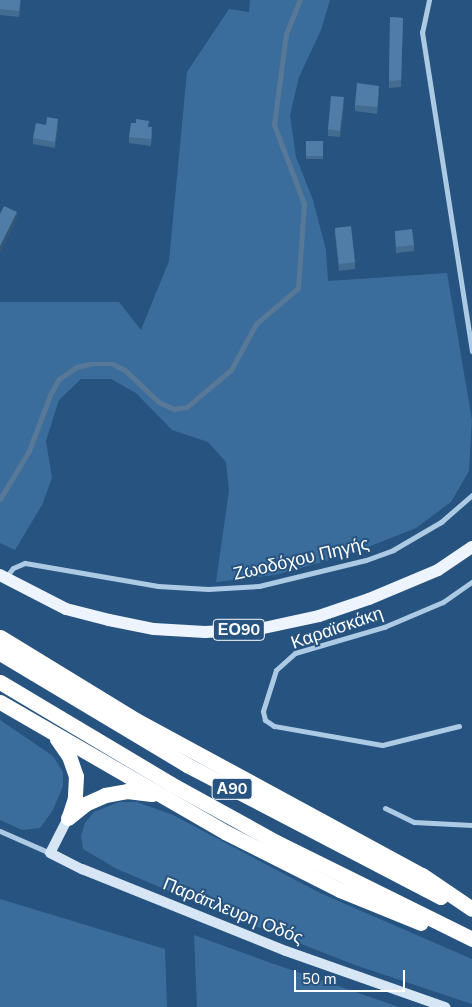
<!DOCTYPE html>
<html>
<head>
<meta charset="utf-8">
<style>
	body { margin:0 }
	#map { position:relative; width:472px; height:1007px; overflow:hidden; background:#26537f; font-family:"Nunito Sans",sans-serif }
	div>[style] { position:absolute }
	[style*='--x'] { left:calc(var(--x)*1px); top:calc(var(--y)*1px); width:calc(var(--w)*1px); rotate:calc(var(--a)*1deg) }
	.green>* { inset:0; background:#3b6d9c }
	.stream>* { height:4.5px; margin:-2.25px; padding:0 2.25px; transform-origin:2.25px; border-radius:2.25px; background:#587897 }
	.street>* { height:5px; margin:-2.5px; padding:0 2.5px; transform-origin:2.5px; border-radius:2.5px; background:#adcae5 }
	.secondary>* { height:10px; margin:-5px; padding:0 5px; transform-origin:5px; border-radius:5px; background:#d6e6f5 }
	.primary>* { height:12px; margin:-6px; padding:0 6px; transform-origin:6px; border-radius:6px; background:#edf4fd }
	.highway>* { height:15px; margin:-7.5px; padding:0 7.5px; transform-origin:7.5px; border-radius:7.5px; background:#fff }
	.wall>* { inset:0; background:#446c90 }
	.shaded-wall>* { inset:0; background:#375875 }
	.building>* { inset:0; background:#4f7da7 }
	span { translate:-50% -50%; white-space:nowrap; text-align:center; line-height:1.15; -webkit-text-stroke:4px #26537f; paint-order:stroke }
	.shield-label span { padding:1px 4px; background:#26537f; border:1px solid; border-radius:4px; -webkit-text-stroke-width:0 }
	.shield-label { font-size:16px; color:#fff; font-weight:700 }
	.street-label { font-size:18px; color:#fff }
	.scale { position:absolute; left:294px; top:970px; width:111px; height:22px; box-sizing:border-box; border:2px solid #fff; border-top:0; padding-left:6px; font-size:15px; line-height:18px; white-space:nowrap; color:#fff; -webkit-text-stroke:4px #26537f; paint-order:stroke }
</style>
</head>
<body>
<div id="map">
	<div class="green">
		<i style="clip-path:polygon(250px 0,330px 0,321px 30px,299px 77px,290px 115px,296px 157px,313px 200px,326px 250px,328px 281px,447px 273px,472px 420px,469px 471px,451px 502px,416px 528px,348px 555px,275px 575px,216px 582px,229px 491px,226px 462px,208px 442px,172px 430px,136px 393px,111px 379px,81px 379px,59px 400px,46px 441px,52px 478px,42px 505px,15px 550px,0 543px,0 302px,119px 302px,141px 330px,169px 261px,187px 72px,229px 9px,249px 12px)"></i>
		<i style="clip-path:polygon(0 720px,53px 756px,63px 772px,63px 786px,53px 810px,40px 828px,22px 830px,0 820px)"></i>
		<i style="clip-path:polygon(119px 802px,137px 802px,173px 815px,320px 893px,472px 959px,472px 1004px,355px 965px,207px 907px,117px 869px,83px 849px,81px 836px,85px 823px,94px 812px)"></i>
		<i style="clip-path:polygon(0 899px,165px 949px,167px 1007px,0 1007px)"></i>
		<i style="clip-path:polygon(194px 935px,271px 963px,399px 1007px,197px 1007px)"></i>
	</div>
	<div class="stream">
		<i style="--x:0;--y:499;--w:56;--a:-58.9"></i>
		<i style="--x:29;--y:451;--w:60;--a:-69.4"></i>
		<i style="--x:50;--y:395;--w:18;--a:-61"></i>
		<i style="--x:59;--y:379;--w:22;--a:-34"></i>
		<i style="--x:77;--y:367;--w:13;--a:-13"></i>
		<i style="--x:90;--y:364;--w:23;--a:0"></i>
		<i style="--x:113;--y:364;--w:13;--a:27"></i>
		<i style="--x:125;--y:370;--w:47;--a:43.3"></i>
		<i style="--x:159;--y:402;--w:17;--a:25"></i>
		<i style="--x:174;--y:409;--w:13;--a:-9"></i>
		<i style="--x:187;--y:407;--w:57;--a:-40.1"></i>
		<i style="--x:231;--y:370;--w:52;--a:-61.5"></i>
		<i style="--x:256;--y:324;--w:55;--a:-40.6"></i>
		<i style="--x:298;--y:288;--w:84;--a:-85.9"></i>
		<i style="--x:304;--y:204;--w:85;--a:-110.8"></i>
		<i style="--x:274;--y:125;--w:92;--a:-82.5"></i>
		<i style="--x:286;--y:34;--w:37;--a:-68"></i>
	</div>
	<div class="street">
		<i style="--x:429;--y:0;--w:33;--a:102"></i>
		<i style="--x:422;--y:32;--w:323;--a:81.1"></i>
		<i style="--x:6;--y:577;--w:11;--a:-52"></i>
		<i style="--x:13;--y:568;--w:13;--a:-23"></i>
		<i style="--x:25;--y:563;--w:135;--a:9.8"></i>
		<i style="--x:158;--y:586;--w:50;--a:3.4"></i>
		<i style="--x:208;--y:589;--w:51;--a:-3.4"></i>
		<i style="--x:259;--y:586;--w:110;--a:-13.7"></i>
		<i style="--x:366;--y:560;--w:29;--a:-20"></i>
		<i style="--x:393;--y:550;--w:56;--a:-30.3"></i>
		<i style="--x:441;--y:522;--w:41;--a:-41.1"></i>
		<i style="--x:459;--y:726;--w:79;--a:166.1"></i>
		<i style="--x:382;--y:745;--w:110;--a:-170"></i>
		<i style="--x:274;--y:726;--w:11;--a:-146"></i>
		<i style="--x:265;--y:720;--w:9;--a:-103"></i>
		<i style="--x:263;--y:711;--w:43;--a:-72.4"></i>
		<i style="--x:276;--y:670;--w:25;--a:-42"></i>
		<i style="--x:295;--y:653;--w:93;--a:-16.3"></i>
		<i style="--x:384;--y:627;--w:64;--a:-23"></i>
		<i style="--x:443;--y:602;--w:35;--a:-35"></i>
		<i style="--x:385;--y:808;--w:32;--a:26"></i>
		<i style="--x:414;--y:822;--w:58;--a:3"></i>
		<i style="--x:0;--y:831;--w:55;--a:23.7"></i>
	</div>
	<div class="secondary">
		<i style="--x:68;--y:818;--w:39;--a:117"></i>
		<i style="--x:50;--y:853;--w:36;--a:27"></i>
		<i style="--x:82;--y:869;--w:220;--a:21.9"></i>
		<i style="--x:286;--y:951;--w:169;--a:19.4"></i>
	</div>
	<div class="primary">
		<i style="--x:0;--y:575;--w:74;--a:27.3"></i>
		<i style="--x:66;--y:609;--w:44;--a:14.3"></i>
		<i style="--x:109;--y:620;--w:46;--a:11.3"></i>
		<i style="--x:154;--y:629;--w:51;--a:3.4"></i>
		<i style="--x:205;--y:632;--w:54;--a:-3.2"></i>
		<i style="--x:259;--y:629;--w:61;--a:-12.2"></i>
		<i style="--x:319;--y:616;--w:53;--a:-18.8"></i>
		<i style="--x:369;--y:599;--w:75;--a:-22.8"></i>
		<i style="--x:438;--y:570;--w:41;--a:-34.1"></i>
	</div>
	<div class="highway">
		<i style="--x:0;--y:637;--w:159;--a:31.4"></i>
		<i style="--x:136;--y:720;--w:325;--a:28.5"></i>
		<i style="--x:422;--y:875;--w:60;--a:34.2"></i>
		<i style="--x:0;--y:653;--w:218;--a:30.9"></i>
		<i style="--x:187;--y:765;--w:286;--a:27.5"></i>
		<i style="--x:0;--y:682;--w:199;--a:30.8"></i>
		<i style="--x:171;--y:784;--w:120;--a:28.9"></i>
		<i style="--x:276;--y:842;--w:219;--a:26.3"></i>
		<i style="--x:0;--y:702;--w:260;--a:30"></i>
		<i style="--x:225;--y:832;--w:129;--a:26.8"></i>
		<i style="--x:340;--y:890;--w:87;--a:22.2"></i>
		<i style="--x:57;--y:739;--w:21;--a:55"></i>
		<i style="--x:69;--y:756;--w:21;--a:71"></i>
		<i style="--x:76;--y:776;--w:22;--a:93"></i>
		<i style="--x:75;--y:798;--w:20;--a:108"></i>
		<i style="--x:68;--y:818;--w:22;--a:-39"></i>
		<i style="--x:85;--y:804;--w:22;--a:-24"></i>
		<i style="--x:105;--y:795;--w:22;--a:-10"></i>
		<i style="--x:127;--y:791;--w:25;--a:7"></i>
	</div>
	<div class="wall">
		<i style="clip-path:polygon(0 0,21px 0,19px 17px,0 15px)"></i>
		<i style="clip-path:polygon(390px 17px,403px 18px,401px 87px,389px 88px)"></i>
		<i style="clip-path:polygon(379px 92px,377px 114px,355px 111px,355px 105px)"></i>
		<i style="clip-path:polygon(344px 104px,340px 137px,328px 136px,328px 129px)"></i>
		<i style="clip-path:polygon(58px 126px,55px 148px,33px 144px,33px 138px)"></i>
		<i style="clip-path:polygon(149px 127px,152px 134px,151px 146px,129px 143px,129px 137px)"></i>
		<i style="clip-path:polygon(306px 141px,323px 141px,323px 159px,306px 159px)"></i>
		<i style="clip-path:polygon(335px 228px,355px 262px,355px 269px,339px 271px,335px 234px)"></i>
		<i style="clip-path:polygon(395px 231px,414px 245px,414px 251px,396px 253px)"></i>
	</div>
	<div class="shaded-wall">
		<i style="clip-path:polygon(344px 97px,344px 104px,340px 137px,340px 131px)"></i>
		<i style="clip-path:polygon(58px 119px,58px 126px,55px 148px,55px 142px)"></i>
		<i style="clip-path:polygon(17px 212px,17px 219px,0 253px,0 246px)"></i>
	</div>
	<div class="building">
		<i style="clip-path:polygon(0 0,20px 0,19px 11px,0 9px)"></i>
		<i style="clip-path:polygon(390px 17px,403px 18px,401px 80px,389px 81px)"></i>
		<i style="clip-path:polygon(357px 83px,379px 86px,377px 107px,355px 105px)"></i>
		<i style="clip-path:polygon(331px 96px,344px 97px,340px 131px,328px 129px)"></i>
		<i style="clip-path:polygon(47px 117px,58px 119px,55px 142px,33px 138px,36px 123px,46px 125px)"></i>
		<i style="clip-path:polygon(136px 119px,149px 121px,148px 127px,152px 127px,151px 139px,129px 137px,131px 123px,136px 123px)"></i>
		<i style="clip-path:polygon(306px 141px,323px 141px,323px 156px,306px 156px)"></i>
		<i style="clip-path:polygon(4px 206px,17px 212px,0 246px,0 214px)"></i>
		<i style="clip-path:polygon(351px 226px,355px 262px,339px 264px,335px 228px)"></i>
		<i style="clip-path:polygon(412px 229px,414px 245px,396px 247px,395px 231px)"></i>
	</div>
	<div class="shield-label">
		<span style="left:239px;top:630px">ΕΟ90</span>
		<span style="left:232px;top:789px">Α90</span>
	</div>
	<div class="street-label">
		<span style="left:301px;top:559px;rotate:-13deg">Ζωοδόχου Πηγής</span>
		<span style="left:337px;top:628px;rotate:-19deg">Καραϊσκάκη</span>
		<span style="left:233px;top:911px;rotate:22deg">Παράπλευρη Οδός</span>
	</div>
	<div class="scale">50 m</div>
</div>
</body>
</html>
